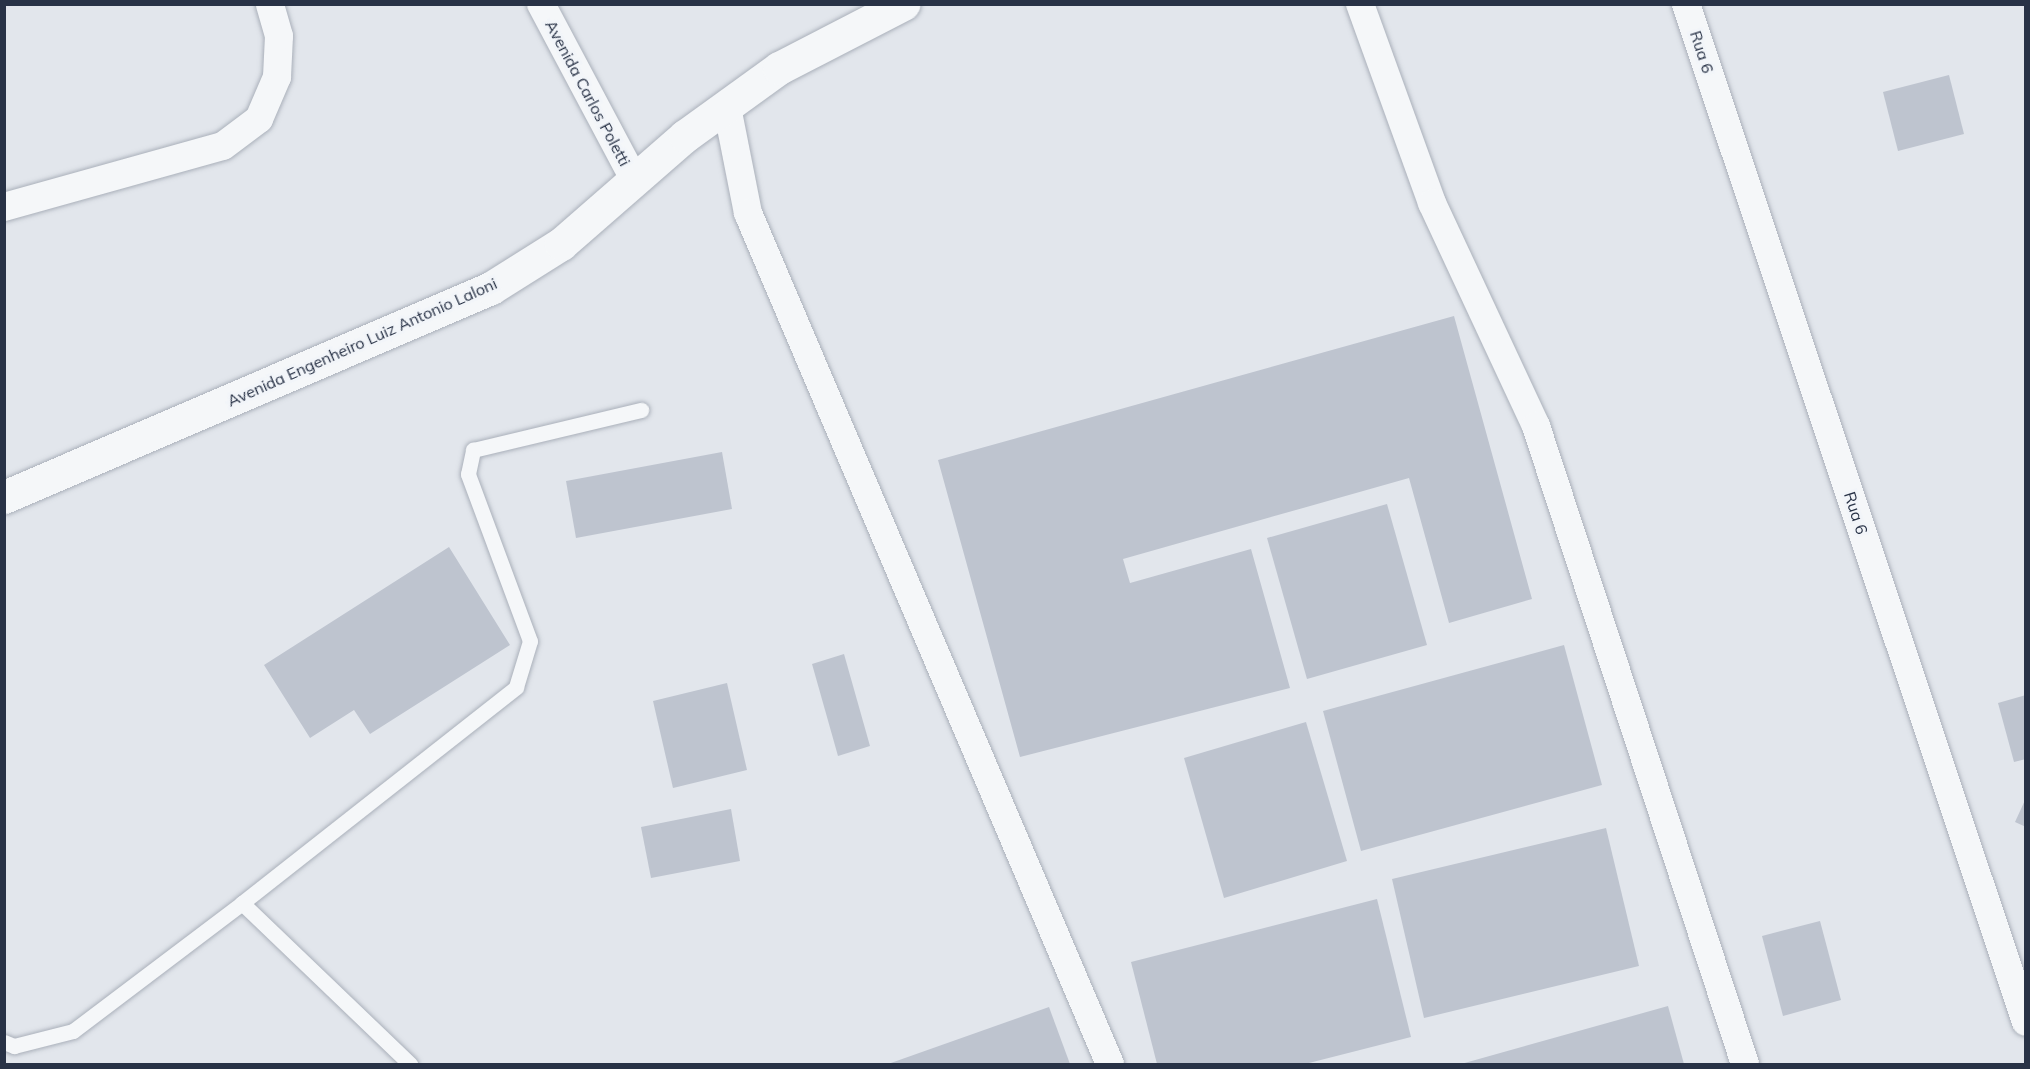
<!DOCTYPE html>
<html>
<head>
<meta charset="utf-8">
<style>
	body { margin:0 }
	#map { position:relative; width:2030px; height:1069px; overflow:hidden; background:#e2e6ec; font-family:Mulish,sans-serif }
	div>[style] { position:absolute }
	[style*='--x'] { left:calc(var(--x)*1px); top:calc(var(--y)*1px); width:calc(var(--w)*1px); rotate:calc(var(--a)*1deg) }
	.building>* { inset:0; background:#bec4cf }
	.roads { filter:drop-shadow(0 0 2px #aab0ba) drop-shadow(0 0 2px #aab0ba) }
	.service>* { height:15px; margin:-7.5px; padding:0 7.5px; transform-origin:7.5px; border-radius:7.5px; background:#f5f7f9 }
	.minor>* { height:28px; margin:-14px; padding:0 14px; transform-origin:14px; border-radius:14px; background:#f5f7f9 }
	.tertiary>* { height:33px; margin:-16.5px; padding:0 16.5px; transform-origin:16.5px; border-radius:16.5px; background:#f5f7f9 }
	span { translate:-50% -50%; white-space:nowrap; text-align:center; line-height:1.15; -webkit-text-stroke:6px #f2f5f9; paint-order:stroke }
	.street-label { font-size:16px; color:#283246 }
	.frame { position:absolute; inset:0; border:6px solid #283246; pointer-events:none }
</style>
</head>
<body>
<div id="map">
	<div class="building">
		<i style="clip-path:polygon(1949px 75px,1964px 134px,1898px 151px,1883px 92px)"></i>
		<i style="clip-path:polygon(1454px 316px,1532px 599px,1449px 623px,1409px 478px,1123px 559px,1130px 583px,1251px 549px,1290px 688px,1020px 757px,938px 460px)"></i>
		<i style="clip-path:polygon(722px 452px,732px 509px,576px 538px,566px 481px)"></i>
		<i style="clip-path:polygon(1387px 504px,1427px 645px,1307px 679px,1267px 538px)"></i>
		<i style="clip-path:polygon(449px 547px,510px 645px,370px 734px,354px 710px,310px 738px,264px 665px)"></i>
		<i style="clip-path:polygon(1564px 645px,1602px 785px,1361px 851px,1323px 711px)"></i>
		<i style="clip-path:polygon(844px 654px,870px 746px,838px 756px,812px 664px)"></i>
		<i style="clip-path:polygon(727px 683px,747px 770px,673px 788px,653px 701px)"></i>
		<i style="clip-path:polygon(2026px 695px,2026px 759px,2014px 762px,1998px 703px)"></i>
		<i style="clip-path:polygon(1306px 722px,1347px 861px,1224px 898px,1184px 758px)"></i>
		<i style="clip-path:polygon(2026px 798px,2026px 827px,2015px 822px)"></i>
		<i style="clip-path:polygon(731px 809px,740px 861px,651px 878px,641px 827px)"></i>
		<i style="clip-path:polygon(1606px 828px,1639px 966px,1424px 1018px,1392px 879px)"></i>
		<i style="clip-path:polygon(1377px 899px,1411px 1037px,1305px 1064px,1157px 1064px,1131px 962px)"></i>
		<i style="clip-path:polygon(1820px 921px,1841px 1000px,1783px 1016px,1762px 936px)"></i>
		<i style="clip-path:polygon(1668px 1006px,1684px 1064px,1461px 1064px)"></i>
		<i style="clip-path:polygon(1049px 1007px,1070px 1064px,888px 1064px)"></i>
	</div>
	<div class="roads">
		<div class="service">
			<i style="--x:242;--y:903;--w:349;--a:-38.2"></i>
			<i style="--x:516;--y:687;--w:48;--a:-73.1"></i>
			<i style="--x:530;--y:641;--w:178;--a:-110.4"></i>
			<i style="--x:468;--y:474;--w:25;--a:-78"></i>
			<i style="--x:473;--y:450;--w:173;--a:-13.4"></i>
			<i style="--x:4;--y:1042;--w:11;--a:22"></i>
			<i style="--x:14;--y:1046;--w:61;--a:-14.3"></i>
			<i style="--x:73;--y:1031;--w:212;--a:-37.1"></i>
			<i style="--x:242;--y:903;--w:233;--a:43.8"></i>
		</div>
		<div class="minor">
			<i style="--x:541;--y:4;--w:200;--a:62"></i>
			<i style="--x:1360;--y:4;--w:212;--a:70.1"></i>
			<i style="--x:1432;--y:203;--w:246;--a:65"></i>
			<i style="--x:1536;--y:426;--w:671;--a:71.86"></i>
			<i style="--x:1686;--y:4;--w:1073;--a:71.53"></i>
			<i style="--x:727;--y:107;--w:108;--a:78.8"></i>
			<i style="--x:748;--y:213;--w:925;--a:66.96"></i>
			<i style="--x:4;--y:207;--w:227;--a:-15.6"></i>
			<i style="--x:223;--y:146;--w:45;--a:-36.9"></i>
			<i style="--x:259;--y:119;--w:46;--a:-66.8"></i>
			<i style="--x:277;--y:77;--w:41;--a:-87.2"></i>
			<i style="--x:279;--y:36;--w:33;--a:-106"></i>
		</div>
		<div class="tertiary">
			<i style="--x:4;--y:497;--w:530;--a:-23.23"></i>
			<i style="--x:491;--y:288;--w:83;--a:-32.2"></i>
			<i style="--x:561;--y:244;--w:164;--a:-41.1"></i>
			<i style="--x:685;--y:136;--w:116;--a:-35.9"></i>
			<i style="--x:779;--y:68;--w:140;--a:-27.3"></i>
		</div>
	</div>
	<div class="street-label">
		<span style="left:1702px;top:52px;rotate:72deg">Rua 6</span>
		<span style="left:588px;top:93px;rotate:62deg">Avenida Carlos Poletti</span>
		<span style="left:362px;top:342px;rotate:-24deg">Avenida Engenheiro Luiz Antonio Laloni</span>
		<span style="left:1856px;top:513px;rotate:72deg">Rua 6</span>
	</div>
	<div class="frame"></div>
</div>
</body>
</html>
